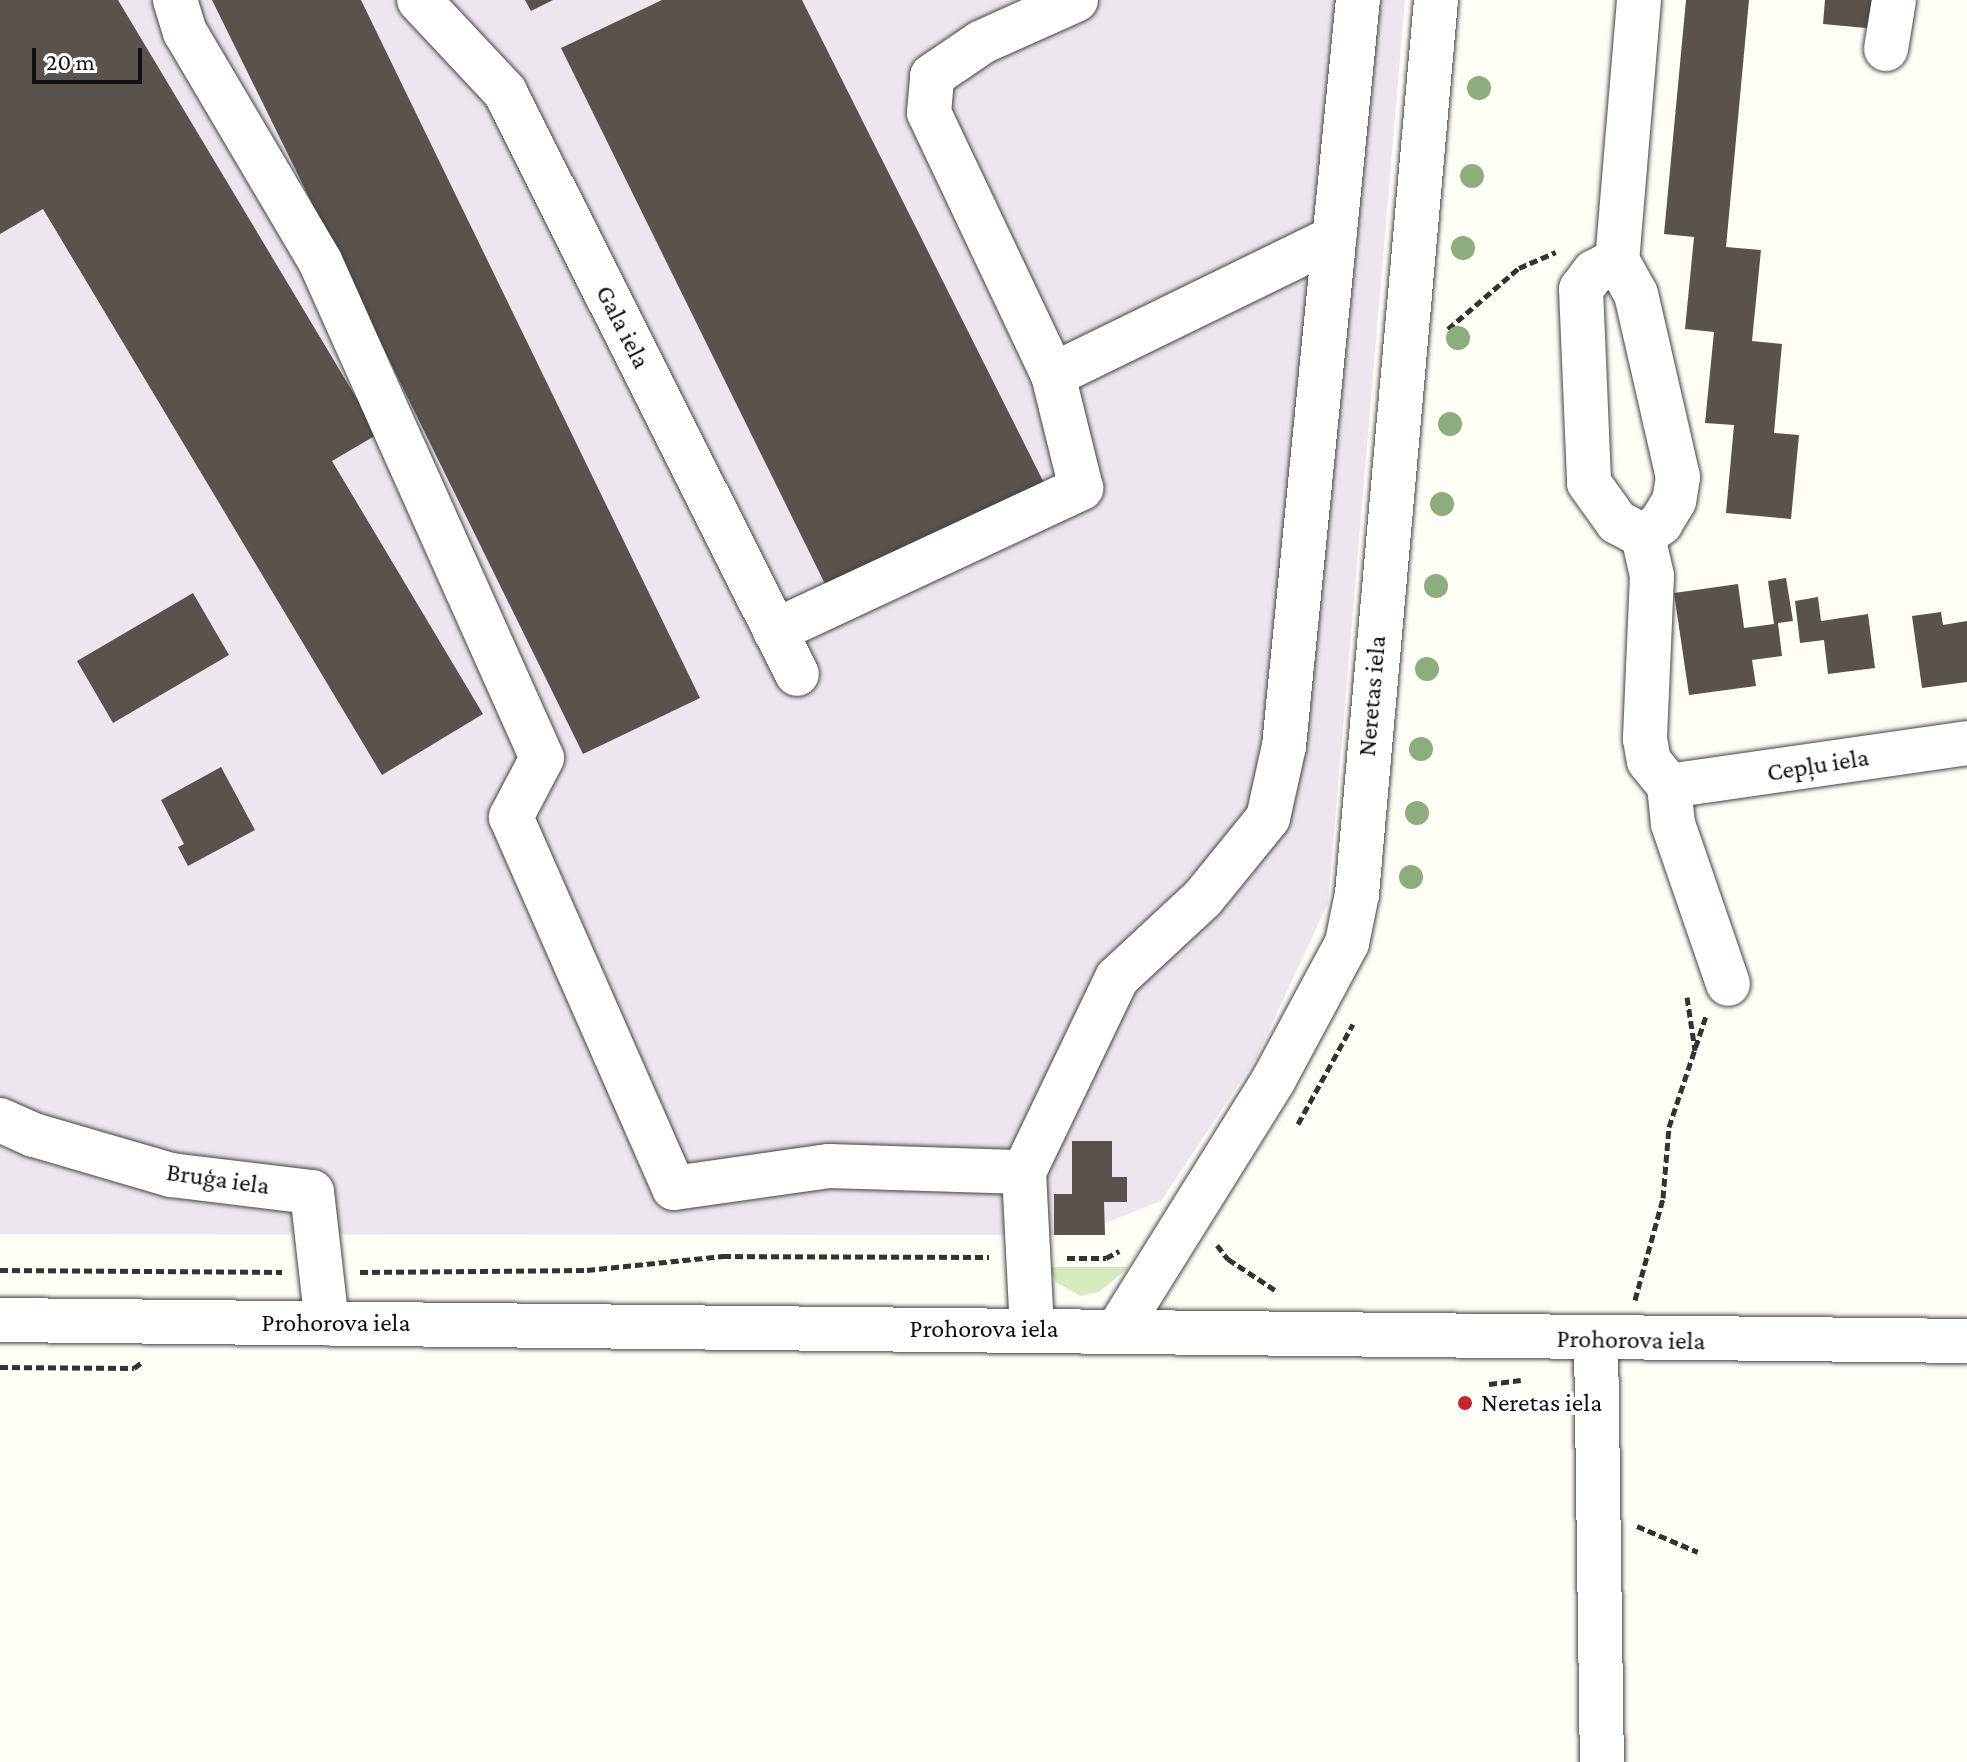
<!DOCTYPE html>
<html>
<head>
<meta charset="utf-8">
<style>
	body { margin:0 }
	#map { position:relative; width:1967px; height:1762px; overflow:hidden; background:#fffdf5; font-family:"Crimson Pro",serif }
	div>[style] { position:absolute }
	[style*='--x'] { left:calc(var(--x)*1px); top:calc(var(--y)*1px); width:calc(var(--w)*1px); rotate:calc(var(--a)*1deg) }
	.industrial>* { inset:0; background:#eee6ef }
	.green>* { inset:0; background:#d5ebbd }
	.building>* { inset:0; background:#5a524d }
	.path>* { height:5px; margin-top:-2.5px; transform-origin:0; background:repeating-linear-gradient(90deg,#333 0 8px,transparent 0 12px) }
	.roads { filter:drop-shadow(0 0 2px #444) drop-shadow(0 0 2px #444) }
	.minor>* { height:44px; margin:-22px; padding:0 22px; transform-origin:22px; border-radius:22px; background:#fff }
	.trees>* { width:24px; height:24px; margin:-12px; border-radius:50%; background:#8dad7f }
	.dots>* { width:22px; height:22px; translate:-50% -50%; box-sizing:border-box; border:4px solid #fff; border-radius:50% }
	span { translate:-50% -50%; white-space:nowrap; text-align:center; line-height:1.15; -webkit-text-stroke:8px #fff; paint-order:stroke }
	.street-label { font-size:26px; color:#111 }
	.poi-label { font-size:26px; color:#111 }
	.left { translate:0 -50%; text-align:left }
	.scale { position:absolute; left:32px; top:48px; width:110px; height:36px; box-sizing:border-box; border:4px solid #111; border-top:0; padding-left:10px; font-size:24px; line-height:28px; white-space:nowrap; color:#111; -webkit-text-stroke:6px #fff; paint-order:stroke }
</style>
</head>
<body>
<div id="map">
	<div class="industrial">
		<i style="clip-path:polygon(0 0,1405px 0,1328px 903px,1256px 1058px,1161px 1201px,1105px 1223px,1105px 1235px,0 1234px)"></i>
	</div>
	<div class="green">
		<i style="clip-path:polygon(1049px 1267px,1129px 1267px,1099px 1292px,1080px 1296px,1056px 1282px)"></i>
	</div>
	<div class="building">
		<i style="clip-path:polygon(0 0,118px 0,378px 434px,332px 461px,483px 714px,382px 775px,43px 209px,0 234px)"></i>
		<i style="clip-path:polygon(212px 0,361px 0,700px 698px,583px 754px)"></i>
		<i style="clip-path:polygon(525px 0,553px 0,531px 11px)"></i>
		<i style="clip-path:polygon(662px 0,802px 0,1044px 483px,826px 586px,561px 48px)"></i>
		<i style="clip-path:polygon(1686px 0,1749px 0,1726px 247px,1761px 250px,1752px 341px,1782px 344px,1774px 433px,1799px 435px,1791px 519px,1726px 513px,1734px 425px,1705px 423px,1714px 332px,1685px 329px,1694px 237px,1664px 234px)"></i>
		<i style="clip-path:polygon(1825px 0,1879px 0,1877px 29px,1823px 24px)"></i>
		<i style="clip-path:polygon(1786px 578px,1793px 621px,1778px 623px,1782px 656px,1752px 660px,1756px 686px,1689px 695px,1674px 593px,1738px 584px,1744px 628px,1774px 624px,1768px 581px)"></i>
		<i style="clip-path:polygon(193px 593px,229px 655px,113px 723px,77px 661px)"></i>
		<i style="clip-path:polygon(1818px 597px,1821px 621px,1868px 614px,1875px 668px,1828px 674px,1824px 640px,1800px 643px,1795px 601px)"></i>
		<i style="clip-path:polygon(1941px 612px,1943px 625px,1967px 621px,1967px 682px,1922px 688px,1912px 616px)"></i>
		<i style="clip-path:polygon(221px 767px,255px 830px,188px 866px,178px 847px,184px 844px,161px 800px)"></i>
		<i style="clip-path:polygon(1072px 1141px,1112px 1141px,1112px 1177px,1127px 1177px,1127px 1202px,1104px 1202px,1105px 1235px,1054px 1235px,1054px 1194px,1072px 1194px)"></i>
	</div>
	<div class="path">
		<i style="--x:1448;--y:329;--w:94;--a:-40.7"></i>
		<i style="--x:1519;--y:268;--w:40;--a:-23.4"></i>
		<i style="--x:1687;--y:997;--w:54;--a:81.4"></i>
		<i style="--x:1298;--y:1124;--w:114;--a:-61.2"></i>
		<i style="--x:1217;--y:1245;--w:18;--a:52"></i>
		<i style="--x:1228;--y:1259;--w:56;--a:33.4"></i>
		<i style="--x:1067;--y:1258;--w:39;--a:0"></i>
		<i style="--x:1106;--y:1258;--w:15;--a:-28"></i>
		<i style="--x:0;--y:1270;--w:282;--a:0.4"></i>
		<i style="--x:360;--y:1272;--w:227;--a:-0.5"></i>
		<i style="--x:587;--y:1270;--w:137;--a:-5.9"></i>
		<i style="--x:723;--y:1256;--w:266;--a:0.2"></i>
		<i style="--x:1635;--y:1300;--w:106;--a:-74.6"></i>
		<i style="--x:1663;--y:1198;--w:71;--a:-85.2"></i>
		<i style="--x:1669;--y:1127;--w:117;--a:-71.6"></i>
		<i style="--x:0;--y:1367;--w:134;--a:0.4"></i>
		<i style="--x:134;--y:1368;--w:9;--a:-36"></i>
		<i style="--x:1489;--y:1384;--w:32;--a:-7"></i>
		<i style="--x:1637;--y:1526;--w:66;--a:23.1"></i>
	</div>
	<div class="roads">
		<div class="minor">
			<i style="--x:175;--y:0;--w:34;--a:73"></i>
			<i style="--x:185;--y:32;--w:266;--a:59.5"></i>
			<i style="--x:320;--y:261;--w:544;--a:65.93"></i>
			<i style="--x:542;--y:758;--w:67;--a:117.7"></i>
			<i style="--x:511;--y:817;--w:405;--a:66.3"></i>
			<i style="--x:674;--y:1188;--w:157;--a:-8.1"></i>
			<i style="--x:829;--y:1166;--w:195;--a:1.8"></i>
			<i style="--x:1024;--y:1172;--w:215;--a:-64.4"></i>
			<i style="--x:1117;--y:978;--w:117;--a:-42.9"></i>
			<i style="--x:1203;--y:898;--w:103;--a:-50.9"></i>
			<i style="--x:1268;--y:818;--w:74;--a:-77.5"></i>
			<i style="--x:1284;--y:746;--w:750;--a:-84.34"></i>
			<i style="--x:419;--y:0;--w:126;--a:46.9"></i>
			<i style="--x:505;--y:92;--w:651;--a:63.36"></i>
			<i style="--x:1639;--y:0;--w:261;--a:94.8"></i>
			<i style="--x:1617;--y:260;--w:39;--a:61"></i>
			<i style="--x:1636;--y:294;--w:188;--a:77.1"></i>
			<i style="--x:1678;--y:477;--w:24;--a:99"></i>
			<i style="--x:1674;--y:501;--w:26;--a:121"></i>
			<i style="--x:1661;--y:523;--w:22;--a:144"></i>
			<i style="--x:1886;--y:49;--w:50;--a:-80.7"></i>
			<i style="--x:1617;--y:260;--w:26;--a:152"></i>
			<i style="--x:1594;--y:272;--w:21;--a:127"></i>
			<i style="--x:1581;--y:289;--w:194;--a:87.6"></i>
			<i style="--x:1589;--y:483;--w:48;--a:54.3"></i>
			<i style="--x:1617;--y:522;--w:30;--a:28"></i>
			<i style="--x:1643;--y:536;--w:41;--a:77.3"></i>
			<i style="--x:1652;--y:576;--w:163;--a:92.5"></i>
			<i style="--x:1645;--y:739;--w:22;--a:80"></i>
			<i style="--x:1649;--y:761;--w:32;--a:51"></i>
			<i style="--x:1669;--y:786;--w:38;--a:84"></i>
			<i style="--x:1673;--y:824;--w:169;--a:71"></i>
			<i style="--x:1053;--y:375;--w:313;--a:-26"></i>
			<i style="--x:775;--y:631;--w:338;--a:-25"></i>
			<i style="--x:1081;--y:488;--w:116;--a:-103.9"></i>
			<i style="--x:1053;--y:375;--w:290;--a:-115.3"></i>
			<i style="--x:929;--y:113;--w:37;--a:-85"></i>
			<i style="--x:932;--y:76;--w:60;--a:-34.2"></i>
			<i style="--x:982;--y:42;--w:103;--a:-24.1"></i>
			<i style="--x:1669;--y:786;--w:301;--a:-8.2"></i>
			<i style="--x:0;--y:1120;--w:37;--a:24"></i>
			<i style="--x:34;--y:1135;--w:143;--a:16.3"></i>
			<i style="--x:171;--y:1175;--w:142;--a:6.9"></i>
			<i style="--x:312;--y:1192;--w:132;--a:83.5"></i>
			<i style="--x:1024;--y:1172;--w:157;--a:87.1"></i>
			<i style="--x:0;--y:1320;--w:1967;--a:0.61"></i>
			<i style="--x:1118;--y:1330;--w:293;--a:-58.1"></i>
			<i style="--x:1273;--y:1081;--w:157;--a:-61.8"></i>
			<i style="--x:1347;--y:943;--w:50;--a:-78.5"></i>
			<i style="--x:1357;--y:894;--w:897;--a:-84.95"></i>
			<i style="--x:1596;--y:1340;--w:422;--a:89.2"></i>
		</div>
	</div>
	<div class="trees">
		<i style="left:1479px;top:88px"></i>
		<i style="left:1472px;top:176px"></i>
		<i style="left:1463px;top:248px"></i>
		<i style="left:1458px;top:338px"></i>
		<i style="left:1450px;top:424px"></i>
		<i style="left:1442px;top:504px"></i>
		<i style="left:1436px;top:586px"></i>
		<i style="left:1427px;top:669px"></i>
		<i style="left:1421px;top:749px"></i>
		<i style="left:1417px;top:813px"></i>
		<i style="left:1411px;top:877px"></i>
	</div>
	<div class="dots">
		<i style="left:1465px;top:1403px;background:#c4262e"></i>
	</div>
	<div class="street-label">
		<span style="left:623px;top:327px;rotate:63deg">Gala iela</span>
		<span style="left:1372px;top:696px;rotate:-85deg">Neretas iela</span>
		<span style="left:1818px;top:765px;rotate:-9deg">Cepļu iela</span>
		<span style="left:218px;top:1179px;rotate:8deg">Bruģa iela</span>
		<span style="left:336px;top:1323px">Prohorova iela</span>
		<span style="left:984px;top:1329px">Prohorova iela</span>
		<span style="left:1631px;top:1340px;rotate:1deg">Prohorova iela</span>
	</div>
	<div class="poi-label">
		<span class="left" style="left:1481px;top:1403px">Neretas iela</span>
	</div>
	<div class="scale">20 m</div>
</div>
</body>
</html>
